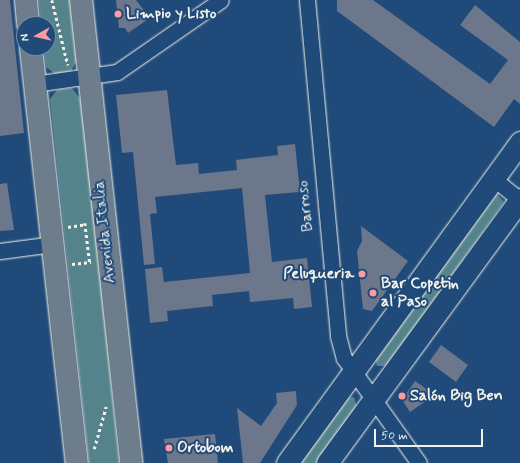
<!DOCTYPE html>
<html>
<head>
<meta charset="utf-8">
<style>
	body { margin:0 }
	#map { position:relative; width:520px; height:463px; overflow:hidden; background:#1f4a7a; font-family:Mynerve,sans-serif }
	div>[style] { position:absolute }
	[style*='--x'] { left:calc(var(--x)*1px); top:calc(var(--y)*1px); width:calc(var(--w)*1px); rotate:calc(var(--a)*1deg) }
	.green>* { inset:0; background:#55838c }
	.building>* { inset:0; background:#6c778b }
	.path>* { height:2.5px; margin-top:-1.25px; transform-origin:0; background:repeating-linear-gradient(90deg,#f4f1e8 0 3px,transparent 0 6px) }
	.roads { filter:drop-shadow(0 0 1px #f4f1e8) drop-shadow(0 0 1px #f4f1e8) }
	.minor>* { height:15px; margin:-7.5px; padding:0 7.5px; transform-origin:7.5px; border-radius:7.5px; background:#1f4a7a }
	.secondary>* { height:21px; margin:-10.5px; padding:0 10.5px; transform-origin:10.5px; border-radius:10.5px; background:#1f4a7a }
	.primary>* { height:22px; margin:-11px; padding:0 11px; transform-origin:11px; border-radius:11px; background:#6d7d8c }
	.dots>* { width:11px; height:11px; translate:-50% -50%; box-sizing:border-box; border:2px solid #1f4a7a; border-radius:50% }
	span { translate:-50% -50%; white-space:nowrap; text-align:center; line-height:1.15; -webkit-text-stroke:4px #1f4a7a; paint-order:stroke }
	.poi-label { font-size:16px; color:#f4f1e8; font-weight:700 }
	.left { translate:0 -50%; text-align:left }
	.right { translate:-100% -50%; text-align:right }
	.street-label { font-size:16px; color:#f4f1e8 }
	.north { position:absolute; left:16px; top:16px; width:40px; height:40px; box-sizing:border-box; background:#1f4a7a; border:1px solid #748da6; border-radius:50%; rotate:262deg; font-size:11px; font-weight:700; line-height:16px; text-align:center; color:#f4f1e8 }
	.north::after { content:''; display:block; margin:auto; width:14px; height:18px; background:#ff9aa2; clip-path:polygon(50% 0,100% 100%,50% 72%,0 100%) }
	.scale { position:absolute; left:374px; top:429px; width:109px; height:18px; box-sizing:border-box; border:2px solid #f4f1e8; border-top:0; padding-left:5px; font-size:12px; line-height:14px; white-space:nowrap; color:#f4f1e8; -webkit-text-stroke:3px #1f4a7a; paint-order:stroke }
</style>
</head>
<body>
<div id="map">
	<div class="green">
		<i style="clip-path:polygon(39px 0,71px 0,77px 61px,71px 71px,55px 74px,46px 67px,44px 48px,48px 48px,48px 24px,41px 24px)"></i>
		<i style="clip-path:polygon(72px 88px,82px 101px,119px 463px,89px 463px,50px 99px,57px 90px)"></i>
		<i style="clip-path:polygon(497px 194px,504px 202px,387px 366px,377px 366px,375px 358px)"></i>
		<i style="clip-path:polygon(354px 397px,357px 407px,317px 463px,300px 463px,347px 398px)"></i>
	</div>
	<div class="building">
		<i style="clip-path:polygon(0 0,10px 0,24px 133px,0 136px)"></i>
		<i style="clip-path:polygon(116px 0,136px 0,150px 18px,128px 33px,125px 28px,119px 28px)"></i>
		<i style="clip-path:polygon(337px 0,373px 0,490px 84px,508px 60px,460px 25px,475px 5px,520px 42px,520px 104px,514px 99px,494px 127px,337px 11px)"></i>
		<i style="clip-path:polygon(167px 90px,176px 165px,198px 163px,199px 174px,237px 170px,236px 160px,278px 155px,277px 146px,295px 144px,300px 192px,265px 195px,272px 262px,307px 258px,312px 307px,294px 309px,293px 298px,250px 302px,249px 291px,212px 295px,213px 306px,167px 311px,168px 321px,150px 323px,145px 269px,162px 267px,164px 282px,250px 273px,242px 188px,155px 197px,157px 213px,150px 214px,155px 264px,144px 265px,133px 152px,122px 153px,116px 95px)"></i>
		<i style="clip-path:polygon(7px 183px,14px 230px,0 231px,0 184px)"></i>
		<i style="clip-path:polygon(361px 226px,408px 261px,372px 311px,363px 309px,357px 251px,362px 241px)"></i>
		<i style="clip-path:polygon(441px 345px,468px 365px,456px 382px,429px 362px)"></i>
		<i style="clip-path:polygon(415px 381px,435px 395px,410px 412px,402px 400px)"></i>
		<i style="clip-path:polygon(296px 391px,297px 405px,260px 463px,243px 463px,237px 408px,261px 426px,277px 403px,276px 393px)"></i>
		<i style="clip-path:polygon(215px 434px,218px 463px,168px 463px,164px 439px)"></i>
	</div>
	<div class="path">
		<i style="--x:52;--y:0;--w:67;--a:76.2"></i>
		<i style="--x:85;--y:223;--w:41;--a:83"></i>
		<i style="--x:68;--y:227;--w:18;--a:-9"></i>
		<i style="--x:72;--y:264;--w:19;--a:-6"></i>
		<i style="--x:94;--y:449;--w:44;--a:-74.1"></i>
	</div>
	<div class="roads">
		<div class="minor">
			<i style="--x:307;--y:0;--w:337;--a:84.7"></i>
			<i style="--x:338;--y:336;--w:23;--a:75"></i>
			<i style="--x:344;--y:358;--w:129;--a:54.5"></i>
			<i style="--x:34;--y:84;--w:84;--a:-8.2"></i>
			<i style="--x:117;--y:72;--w:126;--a:-34.7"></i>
			<i style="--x:494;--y:179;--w:33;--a:39"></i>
			<i style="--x:0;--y:251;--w:53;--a:-7.5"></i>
		</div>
		<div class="secondary">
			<i style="--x:287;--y:463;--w:397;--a:-54"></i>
			<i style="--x:327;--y:463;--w:327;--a:-53.8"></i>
		</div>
		<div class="primary">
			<i style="--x:26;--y:0;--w:24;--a:85"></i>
			<i style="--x:81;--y:0;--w:466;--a:83.8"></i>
			<i style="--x:31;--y:48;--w:418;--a:83.7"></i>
		</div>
	</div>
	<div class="dots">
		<i style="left:118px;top:14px;background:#ff9aa2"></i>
		<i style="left:362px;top:274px;background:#ff9aa2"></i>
		<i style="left:373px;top:293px;background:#ff9aa2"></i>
		<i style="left:402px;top:396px;background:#ff9aa2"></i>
		<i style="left:169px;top:448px;background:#ff9aa2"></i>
	</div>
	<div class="poi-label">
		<span class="left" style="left:126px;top:14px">Limpio y Listo</span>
		<span class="right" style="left:354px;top:274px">Peluqueria</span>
		<span class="left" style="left:381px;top:293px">Bar Copetin<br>al Paso</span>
		<span class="left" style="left:410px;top:396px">Salón Big Ben</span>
		<span class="left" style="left:177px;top:448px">Ortobom</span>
	</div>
	<div class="street-label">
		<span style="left:306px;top:206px;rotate:-96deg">Barroso</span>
		<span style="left:105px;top:232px;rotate:-96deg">Avenida Italia</span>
	</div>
	<div class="north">N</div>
	<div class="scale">50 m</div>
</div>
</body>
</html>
